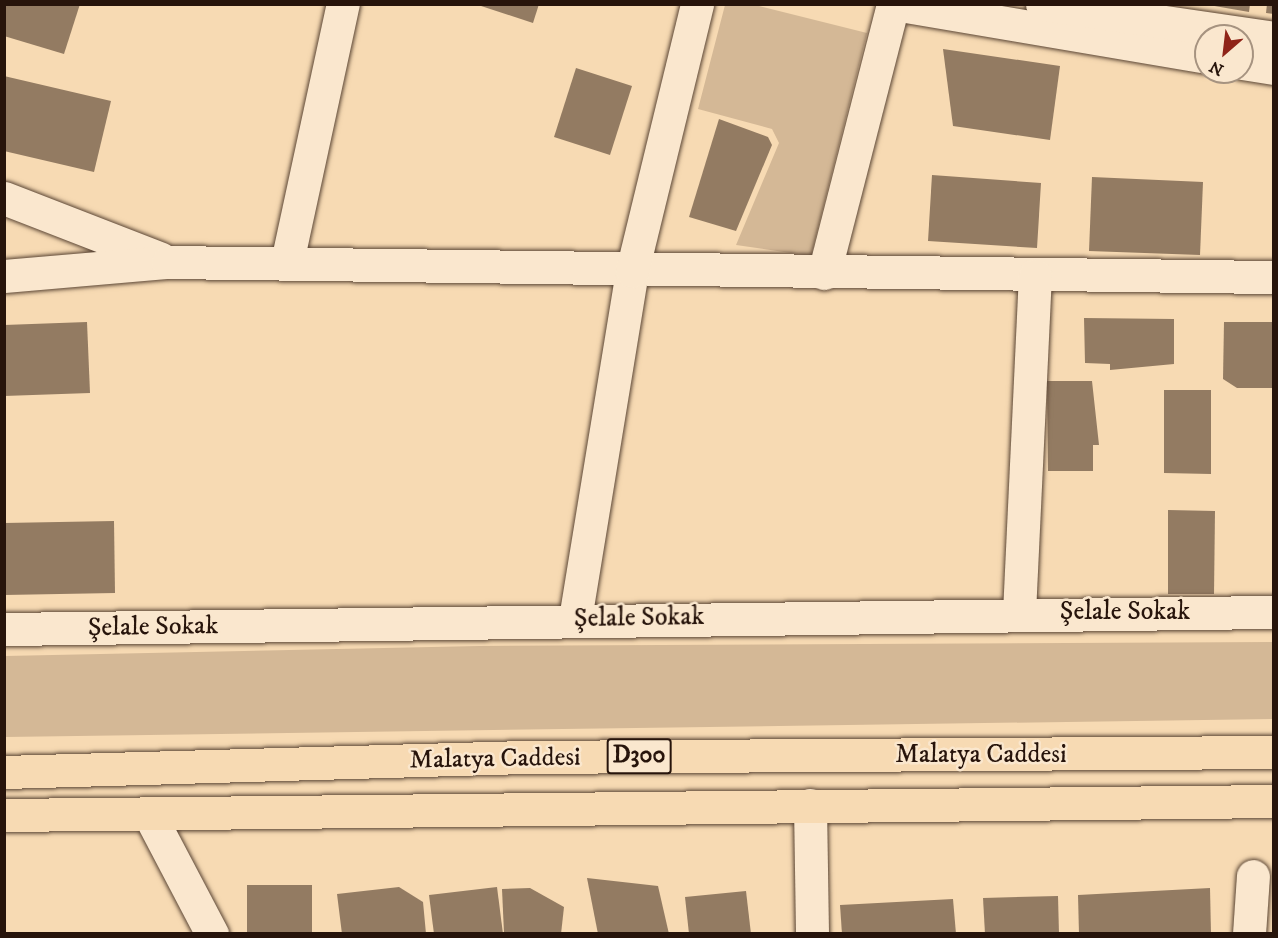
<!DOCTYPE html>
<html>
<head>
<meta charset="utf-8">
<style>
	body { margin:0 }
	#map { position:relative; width:1278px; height:938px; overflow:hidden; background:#f7dab3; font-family:"IM FELL DW Pica",serif }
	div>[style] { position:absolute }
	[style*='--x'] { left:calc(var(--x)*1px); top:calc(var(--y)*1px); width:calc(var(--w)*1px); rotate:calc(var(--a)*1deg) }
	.green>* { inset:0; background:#d4b896 }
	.building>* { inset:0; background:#937b62 }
	.roads { filter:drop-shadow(0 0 2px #5b4635) drop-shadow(0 0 2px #5b4635) }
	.minor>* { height:33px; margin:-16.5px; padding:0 16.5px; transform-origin:16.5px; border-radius:16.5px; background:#fae7ce }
	.highway>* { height:33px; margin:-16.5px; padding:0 16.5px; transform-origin:16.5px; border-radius:16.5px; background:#f7dab3 }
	span { translate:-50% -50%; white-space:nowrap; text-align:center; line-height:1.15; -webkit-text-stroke:5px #fae7ce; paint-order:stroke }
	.shield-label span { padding:2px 4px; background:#fae7ce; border:2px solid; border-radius:4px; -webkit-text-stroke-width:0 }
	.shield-label { font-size:24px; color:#27140b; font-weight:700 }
	.street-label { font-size:26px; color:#27140b }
	.frame { position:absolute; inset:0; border:6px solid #27140b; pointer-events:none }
	.north { position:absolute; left:1194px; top:24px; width:60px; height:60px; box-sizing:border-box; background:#fae7ce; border:2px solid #a69380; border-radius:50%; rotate:208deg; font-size:16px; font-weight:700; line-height:24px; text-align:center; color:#27140b }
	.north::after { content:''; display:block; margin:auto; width:21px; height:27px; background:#8f2418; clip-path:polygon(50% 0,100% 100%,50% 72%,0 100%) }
</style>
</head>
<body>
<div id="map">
	<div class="green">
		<i style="clip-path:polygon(725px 5px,755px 5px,867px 33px,811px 256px,736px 245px,779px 143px,772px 129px,698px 109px)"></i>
		<i style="clip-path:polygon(1273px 642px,1273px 719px,5px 737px,5px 656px,479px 646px)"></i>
	</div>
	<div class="building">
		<i style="clip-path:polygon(5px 4px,80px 4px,64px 54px,4px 36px)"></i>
		<i style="clip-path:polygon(475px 4px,539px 4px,533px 23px)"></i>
		<i style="clip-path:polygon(1203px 4px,1250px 4px,1249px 12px)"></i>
		<i style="clip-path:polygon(1267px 4px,1274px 4px,1274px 14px,1266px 13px)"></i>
		<i style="clip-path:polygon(943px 49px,1060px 66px,1050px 140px,953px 126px)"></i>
		<i style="clip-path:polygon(576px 68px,632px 86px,610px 155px,554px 137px)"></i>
		<i style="clip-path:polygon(4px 76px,111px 101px,94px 172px,4px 151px)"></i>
		<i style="clip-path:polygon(719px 119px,768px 137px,772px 145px,736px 231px,689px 217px)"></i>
		<i style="clip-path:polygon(932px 175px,1041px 183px,1037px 248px,928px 241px)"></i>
		<i style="clip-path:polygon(1092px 177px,1203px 182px,1200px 255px,1089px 251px)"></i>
		<i style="clip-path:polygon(1084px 318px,1174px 319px,1174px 364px,1110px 370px,1110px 364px,1085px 363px)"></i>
		<i style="clip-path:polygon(87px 322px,90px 393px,4px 396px,4px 325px)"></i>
		<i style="clip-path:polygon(1224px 322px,1274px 322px,1274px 388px,1237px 388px,1223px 379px)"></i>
		<i style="clip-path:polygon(1047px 381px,1092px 381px,1099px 445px,1093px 445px,1093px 471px,1048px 471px)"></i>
		<i style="clip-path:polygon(1164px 390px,1211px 390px,1211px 474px,1164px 473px)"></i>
		<i style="clip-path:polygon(1168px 510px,1215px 511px,1214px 594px,1168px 594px)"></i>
		<i style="clip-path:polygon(114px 521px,115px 593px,4px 595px,4px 523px)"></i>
		<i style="clip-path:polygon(587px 878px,658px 886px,669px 934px,598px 934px)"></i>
		<i style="clip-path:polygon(247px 885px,312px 885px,312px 934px,247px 934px)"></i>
		<i style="clip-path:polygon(399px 887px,423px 902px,426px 934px,342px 934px,337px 894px)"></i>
		<i style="clip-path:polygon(497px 887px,503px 934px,434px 934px,429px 895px)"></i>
		<i style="clip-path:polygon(530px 888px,564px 907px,561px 934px,504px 933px,502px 889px)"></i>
		<i style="clip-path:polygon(1210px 888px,1211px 934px,1079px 934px,1078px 895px)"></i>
		<i style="clip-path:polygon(746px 891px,751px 934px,689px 934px,685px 897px)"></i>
		<i style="clip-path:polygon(1058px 896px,1059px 934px,985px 934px,983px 898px)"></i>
		<i style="clip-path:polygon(953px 899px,956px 934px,842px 934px,840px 905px)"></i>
	</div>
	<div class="roads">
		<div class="minor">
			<i style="--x:894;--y:4;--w:316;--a:9.6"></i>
			<i style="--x:1042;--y:4;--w:234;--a:8.3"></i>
			<i style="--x:1242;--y:63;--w:32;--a:9"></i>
			<i style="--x:4;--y:198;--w:168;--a:21.2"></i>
			<i style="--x:287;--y:262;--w:264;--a:-77.8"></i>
			<i style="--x:824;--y:273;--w:278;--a:-75.6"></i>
			<i style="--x:4;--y:276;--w:165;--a:-4.9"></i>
			<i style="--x:168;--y:262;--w:1106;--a:0.78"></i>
			<i style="--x:1019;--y:613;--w:338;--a:-87.3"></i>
			<i style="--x:575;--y:619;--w:353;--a:-80.7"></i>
			<i style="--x:632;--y:271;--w:275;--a:-76.3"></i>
			<i style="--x:4;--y:629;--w:1270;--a:-0.77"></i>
			<i style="--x:810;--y:805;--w:129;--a:89.1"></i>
			<i style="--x:149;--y:814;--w:136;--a:62.3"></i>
			<i style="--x:1249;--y:934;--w:58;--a:-86.1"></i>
		</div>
		<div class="highway">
			<i style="--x:4;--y:772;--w:520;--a:-1.65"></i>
			<i style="--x:524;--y:757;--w:750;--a:-0.38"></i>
			<i style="--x:4;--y:815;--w:1270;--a:-0.63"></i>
		</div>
	</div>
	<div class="shield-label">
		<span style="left:639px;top:756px">D300</span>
	</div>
	<div class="street-label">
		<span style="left:1125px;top:612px">Şelale Sokak</span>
		<span style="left:639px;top:618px;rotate:-1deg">Şelale Sokak</span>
		<span style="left:153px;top:627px;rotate:-1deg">Şelale Sokak</span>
		<span style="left:981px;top:755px">Malatya Caddesi</span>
		<span style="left:495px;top:759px;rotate:-1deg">Malatya Caddesi</span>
	</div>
	<div class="frame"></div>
	<div class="north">N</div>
</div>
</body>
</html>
